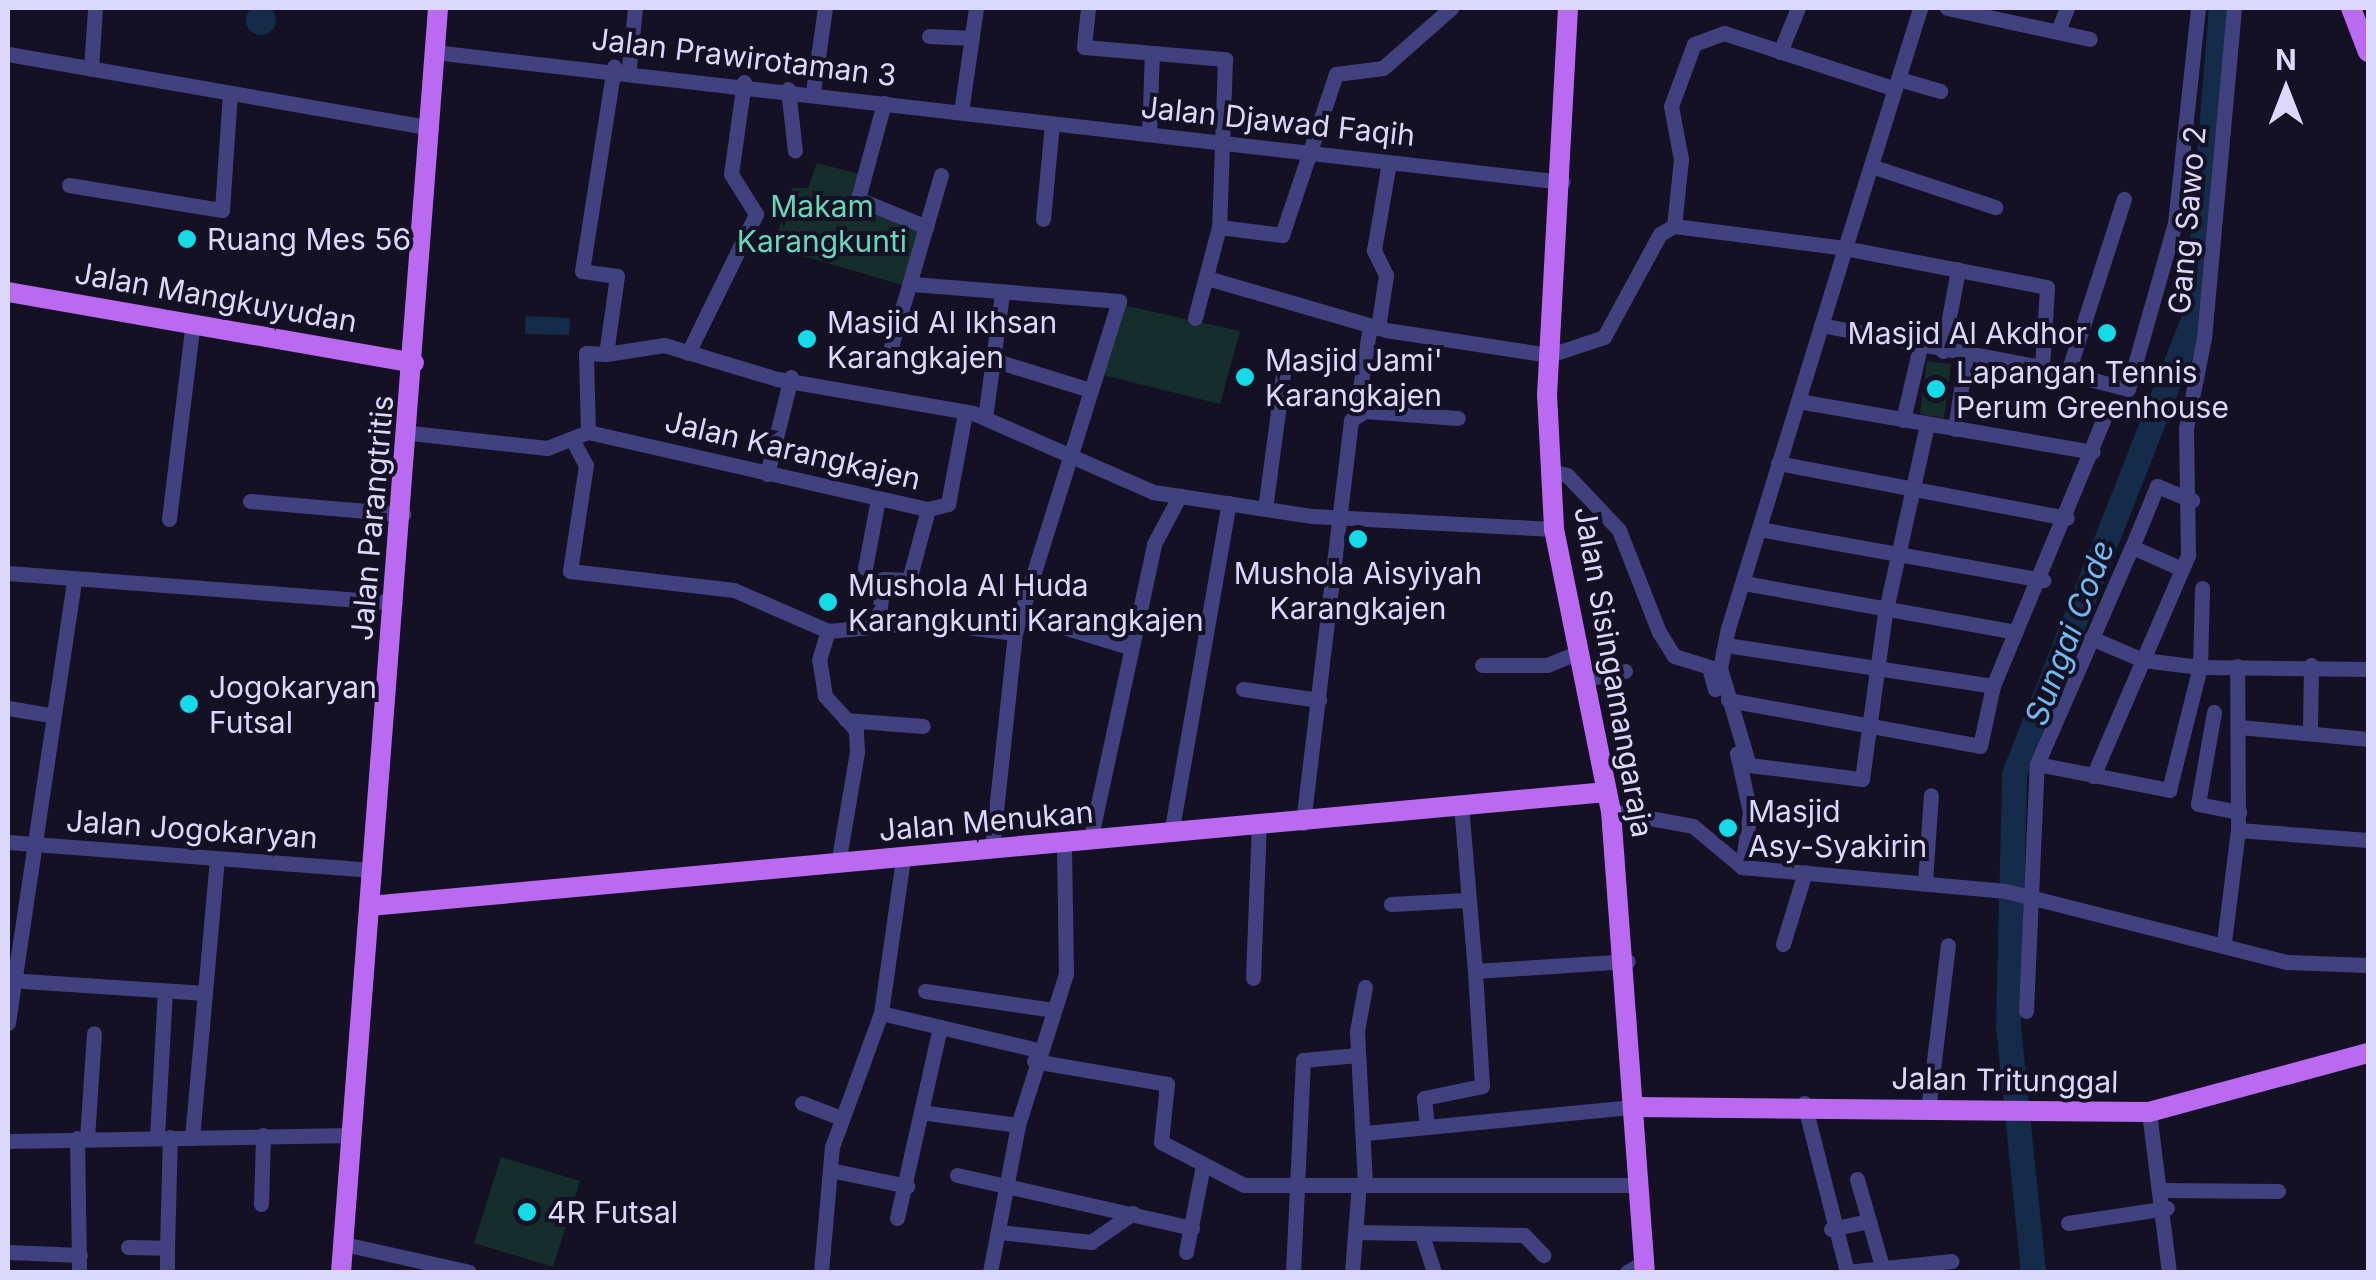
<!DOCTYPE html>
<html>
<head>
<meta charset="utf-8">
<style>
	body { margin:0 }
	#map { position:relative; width:2376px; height:1280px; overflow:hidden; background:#141124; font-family:Inter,sans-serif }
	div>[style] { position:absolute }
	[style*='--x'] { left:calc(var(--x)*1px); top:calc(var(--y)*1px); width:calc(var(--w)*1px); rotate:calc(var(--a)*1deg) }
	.green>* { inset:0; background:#152e2c }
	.water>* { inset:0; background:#152b4a }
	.round { border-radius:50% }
	.river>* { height:25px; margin:-12.5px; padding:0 12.5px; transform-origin:12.5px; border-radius:12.5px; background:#152b4a }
	.minor>* { height:15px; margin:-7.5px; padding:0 7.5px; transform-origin:7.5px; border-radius:7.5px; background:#41417f }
	.major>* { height:20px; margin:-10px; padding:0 10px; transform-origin:10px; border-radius:10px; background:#ba6af1 }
	.dots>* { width:28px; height:28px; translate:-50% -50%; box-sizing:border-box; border:5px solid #141124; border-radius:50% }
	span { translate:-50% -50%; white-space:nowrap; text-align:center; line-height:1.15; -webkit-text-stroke:8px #141124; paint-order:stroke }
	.street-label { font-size:30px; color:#dbd8fb }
	.park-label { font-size:30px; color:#6bd5b7 }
	.poi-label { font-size:30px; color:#dbd8fb }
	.left { translate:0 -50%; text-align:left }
	.right { translate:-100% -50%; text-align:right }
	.water-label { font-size:32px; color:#70baf1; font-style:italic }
	.frame { position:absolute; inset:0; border:10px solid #dbd8fb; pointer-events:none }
	.north { position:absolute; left:2236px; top:40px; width:100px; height:100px; -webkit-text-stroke:8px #141124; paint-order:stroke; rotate:0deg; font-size:28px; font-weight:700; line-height:40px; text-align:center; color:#dbd8fb }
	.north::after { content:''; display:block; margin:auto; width:35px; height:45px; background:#dbd8fb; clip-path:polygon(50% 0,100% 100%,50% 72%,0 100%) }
</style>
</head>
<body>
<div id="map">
	<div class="green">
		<i style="clip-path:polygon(817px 163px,859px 174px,852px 201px,925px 226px,909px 287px,773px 247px,792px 188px,808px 188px)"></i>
		<i style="clip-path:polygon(1118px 304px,1240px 331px,1220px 404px,1095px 373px)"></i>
		<i style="clip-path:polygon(1927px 361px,1951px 364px,1944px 418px,1920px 414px)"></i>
		<i style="clip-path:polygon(501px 1157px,580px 1181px,553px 1267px,474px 1243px)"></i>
	</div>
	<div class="water">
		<i class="round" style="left:246px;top:5px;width:30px;height:30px"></i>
		<i style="clip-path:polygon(526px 316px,570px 318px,569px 335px,525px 334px)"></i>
	</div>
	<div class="river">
		<i style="--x:2033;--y:1272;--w:246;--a:-95.8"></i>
		<i style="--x:2008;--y:1027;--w:253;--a:-88.6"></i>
		<i style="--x:2014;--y:774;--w:497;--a:-68.5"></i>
		<i style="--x:2196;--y:312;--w:305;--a:-85.3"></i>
	</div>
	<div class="minor">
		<i style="--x:1088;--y:8;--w:39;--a:96"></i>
		<i style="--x:1084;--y:47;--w:142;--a:4.9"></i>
		<i style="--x:1225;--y:59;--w:168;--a:92"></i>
		<i style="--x:1219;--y:227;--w:94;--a:104.8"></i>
		<i style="--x:1947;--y:8;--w:146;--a:12.2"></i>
		<i style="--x:2059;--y:28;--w:22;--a:-68"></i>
		<i style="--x:929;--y:36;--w:43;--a:2.7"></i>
		<i style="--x:434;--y:52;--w:1136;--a:6.57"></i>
		<i style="--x:1780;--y:52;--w:48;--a:-67.8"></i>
		<i style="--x:8;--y:54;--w:429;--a:9.9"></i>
		<i style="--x:629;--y:67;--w:59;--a:-84.2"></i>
		<i style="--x:91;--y:69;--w:61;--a:-86.2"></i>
		<i style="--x:1899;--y:79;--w:43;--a:16.3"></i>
		<i style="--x:788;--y:89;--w:62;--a:83.6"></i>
		<i style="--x:813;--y:92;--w:85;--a:-81.9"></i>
		<i style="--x:884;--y:103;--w:99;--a:105.2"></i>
		<i style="--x:858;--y:199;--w:74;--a:22.1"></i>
		<i style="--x:961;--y:112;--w:105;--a:-81.8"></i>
		<i style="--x:1149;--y:134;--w:81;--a:-87.9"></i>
		<i style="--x:1871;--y:166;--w:131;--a:18.3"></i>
		<i style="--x:69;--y:185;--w:155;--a:9.3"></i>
		<i style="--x:222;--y:210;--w:117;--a:-86.1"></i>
		<i style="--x:1043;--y:219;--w:95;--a:-84.6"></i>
		<i style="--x:1674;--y:226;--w:67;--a:-84"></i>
		<i style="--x:1681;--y:159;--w:54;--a:-100.7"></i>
		<i style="--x:1671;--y:106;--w:66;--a:-69.6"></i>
		<i style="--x:1694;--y:44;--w:32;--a:-20"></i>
		<i style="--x:1724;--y:33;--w:180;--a:18.1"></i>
		<i style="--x:1219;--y:227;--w:64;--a:7.2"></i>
		<i style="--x:1282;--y:235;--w:170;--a:-71.5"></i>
		<i style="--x:1336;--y:74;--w:47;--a:-7.3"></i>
		<i style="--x:1383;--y:68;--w:91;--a:-41.4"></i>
		<i style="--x:1207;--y:278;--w:186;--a:16.2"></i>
		<i style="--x:1386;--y:330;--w:166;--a:8.7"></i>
		<i style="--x:1550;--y:355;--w:57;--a:-18.4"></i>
		<i style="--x:1604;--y:337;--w:117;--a:-61.5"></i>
		<i style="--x:1660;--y:234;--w:16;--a:-30"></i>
		<i style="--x:1674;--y:226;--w:172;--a:7.3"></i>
		<i style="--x:1845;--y:248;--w:251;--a:-72.6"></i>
		<i style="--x:913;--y:284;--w:207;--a:4.7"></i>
		<i style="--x:1119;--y:301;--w:348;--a:107.4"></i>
		<i style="--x:1015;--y:633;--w:217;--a:96.1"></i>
		<i style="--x:1821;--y:325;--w:225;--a:10.8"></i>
		<i style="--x:2042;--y:367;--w:80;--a:-86.4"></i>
		<i style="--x:2047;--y:287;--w:206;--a:-169.1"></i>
		<i style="--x:1845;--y:248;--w:398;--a:107.1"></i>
		<i style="--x:1728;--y:628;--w:41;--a:101.3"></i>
		<i style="--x:1720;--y:668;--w:101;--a:73.4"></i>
		<i style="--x:1749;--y:765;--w:114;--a:7.1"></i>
		<i style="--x:1862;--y:779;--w:167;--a:-82.1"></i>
		<i style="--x:1885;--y:614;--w:194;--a:-77.5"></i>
		<i style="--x:1378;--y:328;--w:54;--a:-81.4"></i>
		<i style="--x:1386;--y:275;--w:28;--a:-116"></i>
		<i style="--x:1374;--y:250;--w:89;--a:-80.3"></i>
		<i style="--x:891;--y:347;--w:179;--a:-73.8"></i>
		<i style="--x:1943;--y:351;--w:83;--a:-79.6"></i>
		<i style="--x:688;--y:353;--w:155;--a:-63.9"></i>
		<i style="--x:756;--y:214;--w:47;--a:-122"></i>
		<i style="--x:731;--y:174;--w:93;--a:-82"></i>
		<i style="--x:606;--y:354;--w:59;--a:-8.8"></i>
		<i style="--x:664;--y:345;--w:118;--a:16.7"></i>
		<i style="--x:777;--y:379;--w:199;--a:9.8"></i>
		<i style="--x:973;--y:413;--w:197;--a:23.7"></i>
		<i style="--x:1153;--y:492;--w:161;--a:8.6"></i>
		<i style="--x:1312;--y:516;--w:242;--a:3.1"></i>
		<i style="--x:993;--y:360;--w:102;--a:17.2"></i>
		<i style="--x:2042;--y:367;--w:89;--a:14.3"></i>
		<i style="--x:2128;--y:389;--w:173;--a:-74.2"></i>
		<i style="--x:2175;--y:223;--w:216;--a:-83.9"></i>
		<i style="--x:2068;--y:372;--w:182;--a:-72.1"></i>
		<i style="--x:1798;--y:401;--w:299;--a:9.8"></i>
		<i style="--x:1356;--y:413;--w:88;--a:-80.9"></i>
		<i style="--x:985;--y:418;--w:125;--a:-82.2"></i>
		<i style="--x:1903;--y:420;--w:75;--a:-76.9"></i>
		<i style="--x:1955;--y:429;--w:75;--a:-81.5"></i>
		<i style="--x:588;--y:432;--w:79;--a:-91.5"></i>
		<i style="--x:586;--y:353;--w:20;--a:3"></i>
		<i style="--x:606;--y:354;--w:79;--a:-82"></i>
		<i style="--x:617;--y:276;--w:35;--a:-172"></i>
		<i style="--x:582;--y:271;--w:207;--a:-81.1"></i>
		<i style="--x:411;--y:433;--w:137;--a:6.3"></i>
		<i style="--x:547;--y:448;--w:44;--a:-21.3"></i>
		<i style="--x:588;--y:432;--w:349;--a:12.8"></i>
		<i style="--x:928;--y:509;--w:21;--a:-14"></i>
		<i style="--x:948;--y:504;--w:93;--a:-79.4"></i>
		<i style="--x:573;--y:441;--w:27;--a:62"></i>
		<i style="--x:586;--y:465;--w:107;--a:98.6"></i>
		<i style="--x:570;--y:571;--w:165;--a:6.6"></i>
		<i style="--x:734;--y:590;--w:103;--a:23.6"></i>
		<i style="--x:1778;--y:463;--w:294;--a:10.8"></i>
		<i style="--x:1551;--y:471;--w:16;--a:14"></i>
		<i style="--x:1567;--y:475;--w:76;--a:46.6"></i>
		<i style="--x:1619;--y:530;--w:110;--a:68.6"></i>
		<i style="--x:1659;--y:632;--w:28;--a:58"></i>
		<i style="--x:1674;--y:656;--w:37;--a:17"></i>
		<i style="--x:1709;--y:667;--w:23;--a:75"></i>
		<i style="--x:767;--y:474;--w:100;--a:-76.1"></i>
		<i style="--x:250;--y:501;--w:154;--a:4.9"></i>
		<i style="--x:1265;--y:509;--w:144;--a:-82.4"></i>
		<i style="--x:169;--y:519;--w:199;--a:-83.1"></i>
		<i style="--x:1759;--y:529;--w:289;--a:10.2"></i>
		<i style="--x:2132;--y:547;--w:66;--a:-67.7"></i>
		<i style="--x:2157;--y:486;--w:38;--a:22"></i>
		<i style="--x:865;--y:568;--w:70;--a:-79.3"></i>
		<i style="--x:8;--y:573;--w:388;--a:4.4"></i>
		<i style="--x:1744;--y:583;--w:276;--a:10.2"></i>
		<i style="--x:1021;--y:614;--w:113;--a:17"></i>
		<i style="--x:878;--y:626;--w:47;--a:-83.9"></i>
		<i style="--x:883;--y:579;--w:26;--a:2"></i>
		<i style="--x:909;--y:580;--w:73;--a:-75"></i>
		<i style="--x:2091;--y:638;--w:56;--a:22.9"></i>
		<i style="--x:2143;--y:660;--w:57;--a:7"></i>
		<i style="--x:2200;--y:667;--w:168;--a:0.7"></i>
		<i style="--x:1726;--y:645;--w:270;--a:8.7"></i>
		<i style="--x:1482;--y:665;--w:65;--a:0"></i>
		<i style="--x:1547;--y:665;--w:31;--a:-22"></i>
		<i style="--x:1582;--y:680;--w:44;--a:-11.8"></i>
		<i style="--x:1243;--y:689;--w:77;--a:8.2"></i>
		<i style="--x:1728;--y:700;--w:256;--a:10.3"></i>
		<i style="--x:1980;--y:746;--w:61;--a:-77.8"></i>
		<i style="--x:1993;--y:686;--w:301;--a:-67.5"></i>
		<i style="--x:8;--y:708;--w:43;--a:9.5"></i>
		<i style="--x:2214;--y:712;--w:93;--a:99.9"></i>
		<i style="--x:2198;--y:804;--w:42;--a:11"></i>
		<i style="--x:846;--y:720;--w:77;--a:4.5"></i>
		<i style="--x:2239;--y:727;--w:130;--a:5.3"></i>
		<i style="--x:2310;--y:730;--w:65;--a:-89.1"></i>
		<i style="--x:1737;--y:753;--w:60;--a:77.6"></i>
		<i style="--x:1750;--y:812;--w:56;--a:98.3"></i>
		<i style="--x:2037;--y:764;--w:135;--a:11.1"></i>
		<i style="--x:2169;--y:790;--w:127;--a:-75.9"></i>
		<i style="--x:2200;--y:667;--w:79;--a:-88.5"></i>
		<i style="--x:2093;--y:776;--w:241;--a:-66.7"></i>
		<i style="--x:2188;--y:555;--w:127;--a:-90.9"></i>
		<i style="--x:2186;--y:428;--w:92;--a:-78.7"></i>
		<i style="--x:2204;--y:338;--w:331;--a:-84.8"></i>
		<i style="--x:1461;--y:805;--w:167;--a:85.2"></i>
		<i style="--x:1475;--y:971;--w:153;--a:-3.7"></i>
		<i style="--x:1611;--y:811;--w:83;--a:10.4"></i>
		<i style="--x:1693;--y:826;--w:64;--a:39.9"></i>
		<i style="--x:1742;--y:867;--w:265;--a:5.2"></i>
		<i style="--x:2006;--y:891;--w:290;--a:14.2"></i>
		<i style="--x:2287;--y:962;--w:81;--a:2.1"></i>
		<i style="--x:1303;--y:823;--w:406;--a:-83.2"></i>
		<i style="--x:1351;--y:420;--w:17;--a:-33"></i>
		<i style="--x:1365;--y:411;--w:93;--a:4.3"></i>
		<i style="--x:2238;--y:830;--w:130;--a:4.4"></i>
		<i style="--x:1171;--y:834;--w:336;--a:-80.1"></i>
		<i style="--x:1090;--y:841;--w:304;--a:-77.8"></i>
		<i style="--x:1154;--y:544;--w:55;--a:-62"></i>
		<i style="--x:8;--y:842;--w:366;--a:4.4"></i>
		<i style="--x:838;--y:864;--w:114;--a:-80.4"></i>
		<i style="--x:857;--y:752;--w:22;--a:-93"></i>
		<i style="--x:856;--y:730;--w:46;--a:-132.4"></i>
		<i style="--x:825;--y:696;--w:36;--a:-99"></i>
		<i style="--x:819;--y:660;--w:30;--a:-73"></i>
		<i style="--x:828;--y:631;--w:97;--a:-5.3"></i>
		<i style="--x:925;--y:622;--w:91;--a:7"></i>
		<i style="--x:1925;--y:882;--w:87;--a:-86.1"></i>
		<i style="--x:1391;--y:904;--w:75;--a:-3.1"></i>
		<i style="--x:2224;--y:942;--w:113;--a:-82.9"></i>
		<i style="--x:2238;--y:830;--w:164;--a:-90.3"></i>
		<i style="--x:1783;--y:944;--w:75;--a:-73"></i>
		<i style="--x:1253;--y:978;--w:153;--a:-87.8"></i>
		<i style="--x:8;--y:980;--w:194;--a:3.8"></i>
		<i style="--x:1365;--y:987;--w:45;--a:100.3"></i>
		<i style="--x:1357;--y:1031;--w:154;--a:87"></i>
		<i style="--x:925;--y:991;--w:129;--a:8.4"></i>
		<i style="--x:2026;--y:1011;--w:247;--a:-87.5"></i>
		<i style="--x:2037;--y:764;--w:237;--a:-66.4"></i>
		<i style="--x:2132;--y:547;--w:55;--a:23.7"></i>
		<i style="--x:881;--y:1013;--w:160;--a:13.3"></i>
		<i style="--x:8;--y:1023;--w:448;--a:-81.5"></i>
		<i style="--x:1034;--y:1061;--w:135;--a:9.8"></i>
		<i style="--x:1167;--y:1084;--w:58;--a:95.9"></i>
		<i style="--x:1161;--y:1142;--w:93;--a:27.4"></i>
		<i style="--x:1244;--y:1185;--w:392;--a:0"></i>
		<i style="--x:802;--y:1103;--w:42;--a:21"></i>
		<i style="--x:1804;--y:1103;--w:174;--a:75.7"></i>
		<i style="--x:1928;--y:1110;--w:166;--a:-83.1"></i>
		<i style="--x:2149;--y:1112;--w:161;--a:82.9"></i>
		<i style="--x:927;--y:1113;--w:92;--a:7.5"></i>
		<i style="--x:1427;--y:1127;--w:29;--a:-96"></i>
		<i style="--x:1424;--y:1098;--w:59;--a:-11.7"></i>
		<i style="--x:1482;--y:1086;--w:115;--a:-93.5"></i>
		<i style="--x:1366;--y:1133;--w:268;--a:-5.6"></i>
		<i style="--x:157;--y:1137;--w:146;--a:-86.9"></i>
		<i style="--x:77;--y:1138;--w:134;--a:89.1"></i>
		<i style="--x:87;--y:1138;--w:105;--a:-86.2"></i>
		<i style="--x:192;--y:1138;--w:280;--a:-84.9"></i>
		<i style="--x:8;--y:1141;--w:344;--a:-1"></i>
		<i style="--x:830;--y:1170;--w:79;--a:11.7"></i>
		<i style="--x:957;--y:1175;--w:241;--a:12.7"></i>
		<i style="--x:1857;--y:1179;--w:91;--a:74"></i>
		<i style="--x:2163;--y:1190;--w:115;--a:0.5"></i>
		<i style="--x:261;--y:1204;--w:69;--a:-88.3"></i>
		<i style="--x:897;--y:1218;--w:196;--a:-77.3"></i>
		<i style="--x:2068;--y:1223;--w:100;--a:-8.6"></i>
		<i style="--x:1831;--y:1229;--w:38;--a:-12"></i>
		<i style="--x:999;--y:1232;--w:93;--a:6.2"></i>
		<i style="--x:1091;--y:1242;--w:51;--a:-34.6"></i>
		<i style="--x:1356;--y:1232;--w:168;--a:1"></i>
		<i style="--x:1524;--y:1235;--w:28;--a:46"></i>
		<i style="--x:1423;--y:1238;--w:36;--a:72"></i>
		<i style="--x:344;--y:1244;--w:128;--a:12.6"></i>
		<i style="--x:128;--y:1247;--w:39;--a:1"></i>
		<i style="--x:167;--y:1248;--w:24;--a:90"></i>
		<i style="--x:167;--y:1248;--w:111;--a:-88.5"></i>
		<i style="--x:8;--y:1252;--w:72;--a:2.4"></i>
		<i style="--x:1186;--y:1252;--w:89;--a:-78.9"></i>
		<i style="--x:821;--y:1272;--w:125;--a:-85"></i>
		<i style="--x:832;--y:1147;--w:143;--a:-69.9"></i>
		<i style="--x:881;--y:1013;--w:156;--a:-81.9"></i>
		<i style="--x:990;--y:1272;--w:150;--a:-79.2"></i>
		<i style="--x:1018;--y:1125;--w:158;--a:-72.4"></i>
		<i style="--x:1066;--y:974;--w:132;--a:-90.9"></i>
		<i style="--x:1293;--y:1272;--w:212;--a:-87.3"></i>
		<i style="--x:1303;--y:1060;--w:55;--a:-5.2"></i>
		<i style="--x:1352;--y:1272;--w:88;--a:-85.5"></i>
		<i style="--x:1627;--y:1272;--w:20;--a:-30"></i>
		<i style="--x:1847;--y:1272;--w:105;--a:-6"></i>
	</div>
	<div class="major">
		<i style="--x:1568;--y:8;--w:387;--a:93.1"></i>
		<i style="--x:1547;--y:394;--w:135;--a:87"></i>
		<i style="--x:1554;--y:529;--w:288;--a:78.6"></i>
		<i style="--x:1611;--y:811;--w:462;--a:85.8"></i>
		<i style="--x:2351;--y:8;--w:47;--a:68.9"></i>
		<i style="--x:8;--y:292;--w:412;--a:9.9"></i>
		<i style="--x:370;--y:906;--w:1242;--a:-5.27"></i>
		<i style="--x:1633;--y:1107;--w:516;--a:0.56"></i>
		<i style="--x:2149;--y:1112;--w:227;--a:-15.1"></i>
		<i style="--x:341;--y:1272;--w:1268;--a:-85.61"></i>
	</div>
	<div class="dots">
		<i style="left:187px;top:239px;background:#17dae8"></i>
		<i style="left:2107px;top:333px;background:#17dae8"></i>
		<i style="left:807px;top:339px;background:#17dae8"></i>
		<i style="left:1245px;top:377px;background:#17dae8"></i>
		<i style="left:1936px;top:389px;background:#17dae8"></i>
		<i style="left:1358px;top:539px;background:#17dae8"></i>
		<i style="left:828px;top:602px;background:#17dae8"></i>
		<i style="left:189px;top:704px;background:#17dae8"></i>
		<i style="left:1728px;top:828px;background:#17dae8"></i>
		<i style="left:527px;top:1212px;background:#17dae8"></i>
	</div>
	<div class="street-label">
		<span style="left:744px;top:57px;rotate:7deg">Jalan Prawirotaman 3</span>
		<span style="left:1278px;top:121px;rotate:6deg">Jalan Djawad Faqih</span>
		<span style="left:2187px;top:220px;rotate:-85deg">Gang Sawo 2</span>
		<span style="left:216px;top:297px;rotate:10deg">Jalan Mangkuyudan</span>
		<span style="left:793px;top:450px;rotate:13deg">Jalan Karangkajen</span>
		<span style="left:372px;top:518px;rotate:-85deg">Jalan Parangtritis</span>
		<span style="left:1614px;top:672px;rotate:80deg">Jalan Sisingamangaraja</span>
		<span style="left:986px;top:821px;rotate:-5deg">Jalan Menukan</span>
		<span style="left:192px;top:829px;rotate:4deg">Jalan Jogokaryan</span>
		<span style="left:2005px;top:1080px;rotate:1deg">Jalan Tritunggal</span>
	</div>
	<div class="park-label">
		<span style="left:822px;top:223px">Makam<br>Karangkunti</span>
	</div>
	<div class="poi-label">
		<span class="left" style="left:207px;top:239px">Ruang Mes 56</span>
		<span class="left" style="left:827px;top:339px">Masjid Al Ikhsan<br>Karangkajen</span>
		<span class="right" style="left:2087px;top:333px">Masjid Al Akdhor</span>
		<span class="left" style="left:1265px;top:377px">Masjid Jami'<br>Karangkajen</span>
		<span class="left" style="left:1956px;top:389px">Lapangan Tennis<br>Perum Greenhouse</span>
		<span style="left:1358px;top:590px">Mushola Aisyiyah<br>Karangkajen</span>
		<span class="left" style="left:848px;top:602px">Mushola Al Huda<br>Karangkunti Karangkajen</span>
		<span class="left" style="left:209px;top:704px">Jogokaryan<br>Futsal</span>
		<span class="left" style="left:1748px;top:828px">Masjid<br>Asy-Syakirin</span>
		<span class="left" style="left:547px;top:1212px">4R Futsal</span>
	</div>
	<div class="water-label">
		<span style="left:2070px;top:633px;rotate:-69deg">Sungai Code</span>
	</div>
	<div class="frame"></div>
	<div class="north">N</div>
</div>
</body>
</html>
